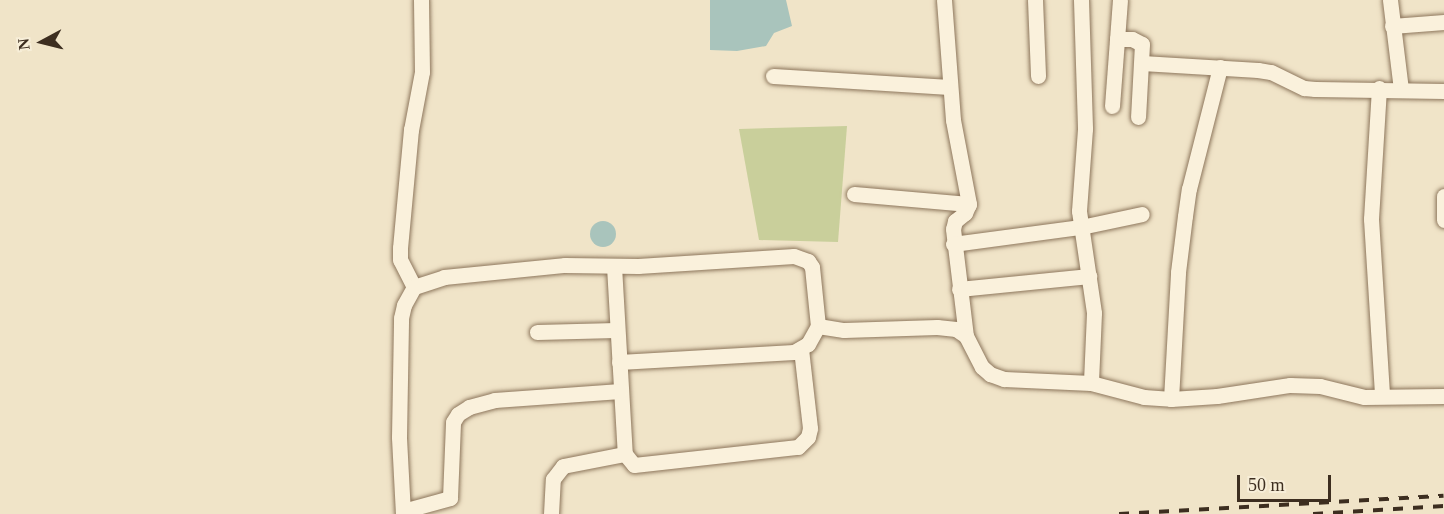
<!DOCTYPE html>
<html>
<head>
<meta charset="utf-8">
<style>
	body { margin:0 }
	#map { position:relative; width:1444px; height:514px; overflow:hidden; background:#f0e4c8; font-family:Georgia,serif }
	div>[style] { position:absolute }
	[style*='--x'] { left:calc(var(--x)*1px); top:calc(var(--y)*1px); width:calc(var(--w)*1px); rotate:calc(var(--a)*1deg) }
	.green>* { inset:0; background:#c9cf9b }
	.water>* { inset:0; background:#a9c4bc }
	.round { border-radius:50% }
	.roads { filter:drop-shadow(0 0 2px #8d765c) drop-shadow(0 0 2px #8d765c) }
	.minor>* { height:15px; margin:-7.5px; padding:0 7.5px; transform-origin:7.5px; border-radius:7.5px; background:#faf1dc }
	.rail>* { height:4px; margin-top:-2px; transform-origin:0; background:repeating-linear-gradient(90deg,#3d2e20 0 10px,transparent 0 20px) }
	span { translate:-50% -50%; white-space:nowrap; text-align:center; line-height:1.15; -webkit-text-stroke:5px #f7eed8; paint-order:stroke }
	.north { position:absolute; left:12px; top:12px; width:60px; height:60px; -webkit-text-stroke:4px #f7eed8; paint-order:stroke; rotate:263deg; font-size:16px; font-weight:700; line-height:24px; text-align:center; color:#3d2e20 }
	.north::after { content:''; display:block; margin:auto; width:21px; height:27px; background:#3d2e20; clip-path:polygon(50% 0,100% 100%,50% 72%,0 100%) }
	.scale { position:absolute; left:1237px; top:475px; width:94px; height:27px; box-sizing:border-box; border:3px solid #3d2e20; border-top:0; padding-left:8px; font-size:18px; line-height:21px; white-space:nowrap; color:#3d2e20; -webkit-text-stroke:4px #f7eed8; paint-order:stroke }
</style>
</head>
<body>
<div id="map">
	<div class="green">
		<i style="clip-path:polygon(847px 126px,838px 242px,759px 240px,739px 129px)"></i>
	</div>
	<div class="water">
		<i style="clip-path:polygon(710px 0,786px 0,792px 26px,774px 33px,766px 46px,737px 51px,710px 50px)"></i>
		<i class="round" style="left:590px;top:221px;width:26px;height:26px"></i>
	</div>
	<div class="roads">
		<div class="minor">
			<i style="--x:944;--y:0;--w:120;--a:85.7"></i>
			<i style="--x:953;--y:120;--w:86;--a:79.2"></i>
			<i style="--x:969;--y:204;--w:10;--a:114"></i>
			<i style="--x:965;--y:213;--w:13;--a:141"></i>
			<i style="--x:955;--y:221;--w:8;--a:104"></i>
			<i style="--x:953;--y:229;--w:108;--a:83.1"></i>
			<i style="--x:1035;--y:0;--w:76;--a:87.7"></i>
			<i style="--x:1081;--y:0;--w:129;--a:88.2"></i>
			<i style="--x:1085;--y:129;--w:82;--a:94.2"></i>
			<i style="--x:1079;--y:211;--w:103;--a:81.6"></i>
			<i style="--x:1094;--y:313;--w:70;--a:92.5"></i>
			<i style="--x:1390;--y:0;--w:90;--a:83"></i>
			<i style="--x:1392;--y:26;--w:52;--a:-4.4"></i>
			<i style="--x:1117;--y:39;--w:15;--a:0"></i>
			<i style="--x:1132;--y:39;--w:11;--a:27"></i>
			<i style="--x:1142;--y:44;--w:73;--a:93.1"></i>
			<i style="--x:1142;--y:63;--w:116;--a:3.5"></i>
			<i style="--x:1258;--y:70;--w:13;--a:9"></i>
			<i style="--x:1271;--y:72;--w:37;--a:26"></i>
			<i style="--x:1304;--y:88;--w:11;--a:5"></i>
			<i style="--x:1315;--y:89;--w:129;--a:0.9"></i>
			<i style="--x:773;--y:76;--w:177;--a:3.6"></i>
			<i style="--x:1379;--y:88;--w:131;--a:93.5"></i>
			<i style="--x:1371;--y:219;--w:177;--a:86.4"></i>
			<i style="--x:1112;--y:106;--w:106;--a:-85.7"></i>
			<i style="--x:854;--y:194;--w:115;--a:5"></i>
			<i style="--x:1444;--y:196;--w:24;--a:90"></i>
			<i style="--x:953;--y:244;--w:129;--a:-7.6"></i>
			<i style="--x:1081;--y:227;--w:62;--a:-12"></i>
			<i style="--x:614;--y:266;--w:188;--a:86.7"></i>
			<i style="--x:625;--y:454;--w:14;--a:51"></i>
			<i style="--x:634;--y:465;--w:165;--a:-6.3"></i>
			<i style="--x:798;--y:447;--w:14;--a:-45"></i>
			<i style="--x:808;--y:437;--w:9;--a:-77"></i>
			<i style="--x:810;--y:428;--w:80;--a:-96.5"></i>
			<i style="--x:414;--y:287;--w:30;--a:-117"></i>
			<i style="--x:400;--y:260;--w:12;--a:-90"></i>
			<i style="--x:400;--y:248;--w:119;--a:-84.7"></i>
			<i style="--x:411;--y:130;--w:59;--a:-79.3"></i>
			<i style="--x:422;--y:72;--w:72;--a:-90.8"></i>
			<i style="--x:959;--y:289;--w:131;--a:-5.7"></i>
			<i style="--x:537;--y:332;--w:79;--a:-1.5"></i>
			<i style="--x:619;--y:362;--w:175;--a:-3.3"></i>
			<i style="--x:794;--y:352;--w:16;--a:-30"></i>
			<i style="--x:808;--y:344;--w:21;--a:-61"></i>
			<i style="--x:1171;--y:399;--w:127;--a:-86.8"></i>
			<i style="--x:1178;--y:272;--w:56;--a:-82.9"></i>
			<i style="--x:1185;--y:216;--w:27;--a:-82"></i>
			<i style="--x:1189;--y:189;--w:126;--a:-75.7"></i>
			<i style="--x:403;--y:511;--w:49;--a:-15.5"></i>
			<i style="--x:450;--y:498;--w:76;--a:-87.7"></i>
			<i style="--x:453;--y:422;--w:9;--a:-58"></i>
			<i style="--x:458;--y:414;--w:13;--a:-32"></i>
			<i style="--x:469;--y:407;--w:27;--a:-15"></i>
			<i style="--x:495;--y:400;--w:125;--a:-4.1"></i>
			<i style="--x:403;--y:514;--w:77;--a:-93"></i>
			<i style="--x:399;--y:437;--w:119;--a:-89"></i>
			<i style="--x:401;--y:318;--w:13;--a:-77"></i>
			<i style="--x:404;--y:305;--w:21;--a:-61"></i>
			<i style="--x:414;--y:287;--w:32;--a:-18"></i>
			<i style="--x:444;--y:277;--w:122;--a:-5.7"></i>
			<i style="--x:565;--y:265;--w:73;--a:0.8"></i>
			<i style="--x:638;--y:266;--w:156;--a:-3.7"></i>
			<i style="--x:794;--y:256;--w:15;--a:20"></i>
			<i style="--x:808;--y:261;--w:7;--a:56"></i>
			<i style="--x:812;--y:267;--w:59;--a:84.2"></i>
			<i style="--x:818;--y:326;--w:26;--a:9"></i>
			<i style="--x:844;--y:330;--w:93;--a:-1.8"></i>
			<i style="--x:937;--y:327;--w:19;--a:6"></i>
			<i style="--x:956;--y:329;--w:12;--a:35"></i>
			<i style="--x:966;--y:336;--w:35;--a:63"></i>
			<i style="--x:982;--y:367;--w:11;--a:41"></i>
			<i style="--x:990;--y:374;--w:15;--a:20"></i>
			<i style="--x:1004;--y:379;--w:87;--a:2.6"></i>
			<i style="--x:1091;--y:383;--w:55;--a:14.8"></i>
			<i style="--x:1144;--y:397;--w:27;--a:4"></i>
			<i style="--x:1171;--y:399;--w:46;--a:-3.7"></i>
			<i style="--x:1217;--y:396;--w:74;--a:-8.6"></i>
			<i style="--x:1290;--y:385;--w:30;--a:2"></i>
			<i style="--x:1320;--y:386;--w:45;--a:14"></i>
			<i style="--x:1364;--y:397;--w:80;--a:-0.7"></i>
			<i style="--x:551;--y:514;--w:35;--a:-87"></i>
			<i style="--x:553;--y:479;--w:16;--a:-52"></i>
			<i style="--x:563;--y:466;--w:63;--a:-11"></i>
		</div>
	</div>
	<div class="rail">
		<i style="--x:1119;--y:514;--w:325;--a:-3.2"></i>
		<i style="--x:1313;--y:514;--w:131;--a:-3.5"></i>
	</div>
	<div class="north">N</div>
	<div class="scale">50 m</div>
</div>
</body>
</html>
